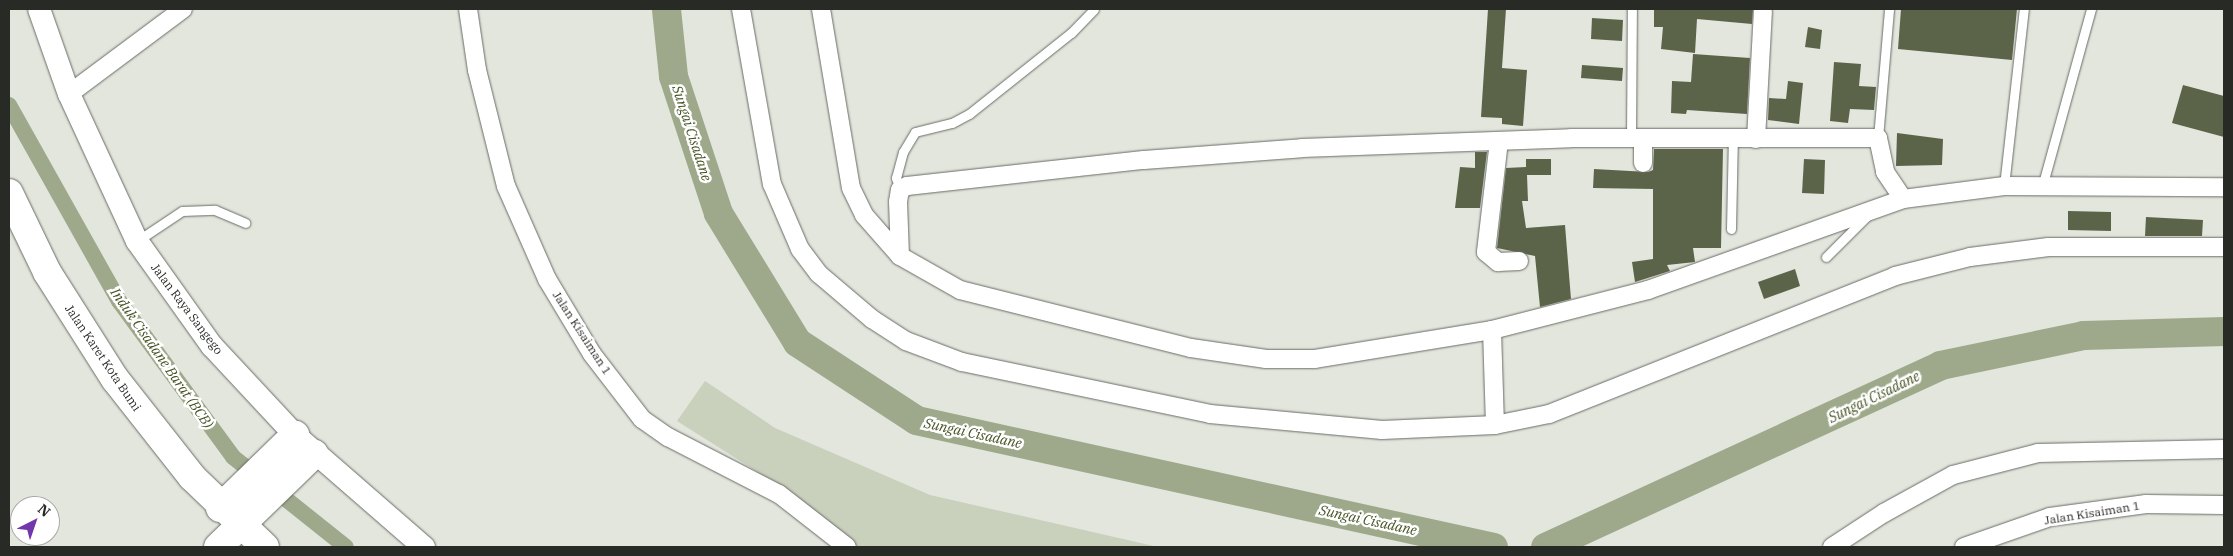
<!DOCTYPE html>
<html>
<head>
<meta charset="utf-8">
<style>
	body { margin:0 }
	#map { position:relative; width:2233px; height:556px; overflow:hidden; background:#e2e6dd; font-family:"IBM Plex Serif",serif }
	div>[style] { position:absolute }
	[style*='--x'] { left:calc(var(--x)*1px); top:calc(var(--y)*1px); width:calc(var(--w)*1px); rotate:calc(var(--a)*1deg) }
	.green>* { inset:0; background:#c9d0bc }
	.canal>* { height:16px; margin:-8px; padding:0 8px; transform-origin:8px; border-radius:8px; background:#9ea98b }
	.river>* { height:29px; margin:-14.5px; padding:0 14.5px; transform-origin:14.5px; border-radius:14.5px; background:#9ea98b }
	.building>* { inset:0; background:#5b6449 }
	.roads { filter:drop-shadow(0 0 1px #696c65) drop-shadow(0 0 1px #696c65) }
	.service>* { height:9px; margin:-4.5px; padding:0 4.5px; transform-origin:4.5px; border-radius:4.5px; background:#fff }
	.minor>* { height:18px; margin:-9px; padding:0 9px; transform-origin:9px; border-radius:9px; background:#fff }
	.tertiary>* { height:22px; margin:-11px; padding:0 11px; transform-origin:11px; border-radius:11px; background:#fff }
	.primary>* { height:28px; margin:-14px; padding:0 14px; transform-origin:14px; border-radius:14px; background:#fff }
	span { translate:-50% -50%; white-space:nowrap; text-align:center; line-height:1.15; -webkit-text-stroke:5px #fff; paint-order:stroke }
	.street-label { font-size:12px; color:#282a26 }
	.water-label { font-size:14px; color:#445222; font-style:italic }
	.frame { position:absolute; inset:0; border:10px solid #282a26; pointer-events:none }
	.north { position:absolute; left:10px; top:496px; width:50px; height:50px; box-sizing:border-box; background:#fff; border:1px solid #a9aaa8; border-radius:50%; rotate:41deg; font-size:14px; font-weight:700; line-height:20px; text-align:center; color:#282a26 }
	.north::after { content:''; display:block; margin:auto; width:18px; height:22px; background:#7237ad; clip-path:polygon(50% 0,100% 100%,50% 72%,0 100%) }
</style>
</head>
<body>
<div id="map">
	<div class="green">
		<i style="clip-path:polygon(705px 381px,775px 428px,930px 495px,1158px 547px,852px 547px,783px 488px,677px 421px)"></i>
	</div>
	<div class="canal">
		<i style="--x:9;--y:105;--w:225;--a:60.7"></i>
		<i style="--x:119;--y:301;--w:193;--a:53.8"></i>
		<i style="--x:233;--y:457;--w:144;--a:38.5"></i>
	</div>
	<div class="river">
		<i style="--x:666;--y:9;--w:67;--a:84"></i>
		<i style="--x:673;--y:76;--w:144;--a:71.8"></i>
		<i style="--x:718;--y:213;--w:151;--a:58.5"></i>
		<i style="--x:797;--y:342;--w:142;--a:33.2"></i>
		<i style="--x:916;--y:420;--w:591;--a:12.41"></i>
		<i style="--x:1545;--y:547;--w:435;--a:-24.7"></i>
		<i style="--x:1940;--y:365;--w:146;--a:-11.8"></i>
		<i style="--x:2083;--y:335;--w:141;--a:-1.6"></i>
	</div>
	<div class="building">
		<i style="clip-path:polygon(1488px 9px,1506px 9px,1502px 68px,1527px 70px,1523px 126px,1502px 124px,1502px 118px,1481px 117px)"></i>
		<i style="clip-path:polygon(1654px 9px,1688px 10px,1753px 9px,1752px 24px,1697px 19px,1695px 53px,1661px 49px,1663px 27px,1654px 27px)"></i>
		<i style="clip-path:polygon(1901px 9px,2017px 9px,2012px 60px,1898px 49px)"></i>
		<i style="clip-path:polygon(1592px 18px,1623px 20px,1622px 41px,1591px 39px)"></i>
		<i style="clip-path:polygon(1808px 27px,1822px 30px,1820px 49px,1805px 47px)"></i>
		<i style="clip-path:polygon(1693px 54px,1750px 58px,1747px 114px,1687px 110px,1686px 114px,1671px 113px,1672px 81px,1691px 82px)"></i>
		<i style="clip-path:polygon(1834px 62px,1861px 64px,1859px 86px,1876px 87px,1874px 110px,1850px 109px,1848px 123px,1830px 121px)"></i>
		<i style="clip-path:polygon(1582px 65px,1623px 68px,1622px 81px,1581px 78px)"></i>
		<i style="clip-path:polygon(1788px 81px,1803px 83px,1799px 124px,1768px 120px,1769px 98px,1786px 99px)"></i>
		<i style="clip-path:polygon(2183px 85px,2224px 96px,2224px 137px,2172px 123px)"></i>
		<i style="clip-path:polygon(1897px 133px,1943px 139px,1942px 165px,1896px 166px)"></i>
		<i style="clip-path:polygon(1654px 149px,1723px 149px,1721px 248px,1693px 248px,1695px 262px,1667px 265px,1670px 271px,1635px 282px,1632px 262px,1653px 259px,1653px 189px,1593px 188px,1594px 169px,1648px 172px,1653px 170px)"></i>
		<i style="clip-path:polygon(1475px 152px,1487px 152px,1480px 208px,1455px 208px,1460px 167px,1475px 168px)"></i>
		<i style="clip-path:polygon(1526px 159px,1551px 159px,1551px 175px,1527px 175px,1528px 201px,1522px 201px,1526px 228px,1565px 225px,1571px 299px,1540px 307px,1535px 256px,1497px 248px,1506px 168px,1526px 167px)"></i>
		<i style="clip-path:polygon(1804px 159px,1825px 160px,1824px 194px,1802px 193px)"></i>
		<i style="clip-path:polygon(2068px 211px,2111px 212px,2111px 231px,2068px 230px)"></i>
		<i style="clip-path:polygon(2146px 217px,2203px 220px,2202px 236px,2145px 236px)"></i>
		<i style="clip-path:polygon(1795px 269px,1800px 286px,1764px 299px,1758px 282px)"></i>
	</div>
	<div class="roads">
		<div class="service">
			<i style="--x:1631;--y:138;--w:129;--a:-89.6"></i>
			<i style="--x:1878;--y:138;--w:129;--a:-85.1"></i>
			<i style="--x:2004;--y:186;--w:178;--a:-83.6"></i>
			<i style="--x:2042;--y:187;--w:185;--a:-74.6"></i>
			<i style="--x:900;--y:190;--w:13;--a:-108"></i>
			<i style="--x:896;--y:178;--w:27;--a:-75"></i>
			<i style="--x:903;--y:152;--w:23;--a:-59"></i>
			<i style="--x:915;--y:132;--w:38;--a:-14"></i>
			<i style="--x:952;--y:123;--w:19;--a:-28"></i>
			<i style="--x:969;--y:114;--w:130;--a:-38.5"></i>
			<i style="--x:1071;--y:33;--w:33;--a:-46"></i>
			<i style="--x:1731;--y:229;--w:92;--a:-88.8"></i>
			<i style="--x:137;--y:241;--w:54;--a:-33.7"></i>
			<i style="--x:182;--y:211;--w:33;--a:-2"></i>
			<i style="--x:215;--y:210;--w:33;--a:23"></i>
			<i style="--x:1826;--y:257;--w:58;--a:-45"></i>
		</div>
		<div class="minor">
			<i style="--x:468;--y:9;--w:62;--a:81.6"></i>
			<i style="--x:477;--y:70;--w:120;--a:76"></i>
			<i style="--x:506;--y:186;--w:102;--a:66.2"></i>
			<i style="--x:547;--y:279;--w:87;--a:59"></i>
			<i style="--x:592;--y:354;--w:82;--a:52.4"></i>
			<i style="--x:642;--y:419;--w:32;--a:35"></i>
			<i style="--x:668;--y:437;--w:125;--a:27.2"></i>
			<i style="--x:779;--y:494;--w:86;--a:37.9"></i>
			<i style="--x:741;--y:9;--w:178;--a:80"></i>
			<i style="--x:772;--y:184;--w:71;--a:66.7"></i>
			<i style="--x:800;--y:249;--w:31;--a:53"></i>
			<i style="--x:819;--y:274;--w:70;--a:40.3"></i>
			<i style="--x:872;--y:319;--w:40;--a:32.9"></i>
			<i style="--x:906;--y:341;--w:60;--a:20.6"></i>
			<i style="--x:962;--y:362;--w:253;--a:11.8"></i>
			<i style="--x:1210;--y:414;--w:173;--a:5.3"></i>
			<i style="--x:1382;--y:430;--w:113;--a:-2.5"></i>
			<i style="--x:1495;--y:425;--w:55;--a:-11.5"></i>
			<i style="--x:1549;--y:414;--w:373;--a:-21.7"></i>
			<i style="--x:1895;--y:276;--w:77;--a:-14.2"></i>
			<i style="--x:1970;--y:257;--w:79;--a:-7.3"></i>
			<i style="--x:2048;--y:247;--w:176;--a:0"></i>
			<i style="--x:821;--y:9;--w:181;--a:80.5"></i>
			<i style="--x:851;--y:188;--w:30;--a:64"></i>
			<i style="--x:864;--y:215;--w:55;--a:48.7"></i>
			<i style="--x:900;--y:256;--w:69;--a:29.5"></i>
			<i style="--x:960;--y:290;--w:238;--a:14.1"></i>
			<i style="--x:1191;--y:348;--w:76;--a:8.3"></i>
			<i style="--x:1266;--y:359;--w:49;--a:0"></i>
			<i style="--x:1315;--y:359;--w:179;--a:-9.3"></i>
			<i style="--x:1492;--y:330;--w:161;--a:-14.4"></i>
			<i style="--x:1648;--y:290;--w:271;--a:-19.6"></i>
			<i style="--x:1903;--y:199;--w:102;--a:-7.3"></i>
			<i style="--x:2004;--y:186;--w:220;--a:0.3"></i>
			<i style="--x:69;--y:94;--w:142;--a:-36.7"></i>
			<i style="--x:1643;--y:138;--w:25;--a:90"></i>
			<i style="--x:1756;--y:139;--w:128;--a:-86.9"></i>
			<i style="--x:1499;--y:141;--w:112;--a:96.7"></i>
			<i style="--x:1486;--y:252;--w:16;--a:40"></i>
			<i style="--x:1498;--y:262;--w:21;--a:-3"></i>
			<i style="--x:900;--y:256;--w:54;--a:-92.1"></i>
			<i style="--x:898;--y:202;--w:12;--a:-81"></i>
			<i style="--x:900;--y:190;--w:8;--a:-30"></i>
			<i style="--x:907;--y:186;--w:238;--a:-6.3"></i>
			<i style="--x:1144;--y:160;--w:158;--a:-4.3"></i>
			<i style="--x:1302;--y:148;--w:269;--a:-2.1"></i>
			<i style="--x:1571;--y:138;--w:307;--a:0"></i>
			<i style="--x:1878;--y:138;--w:35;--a:78"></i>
			<i style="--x:1885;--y:172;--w:32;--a:56"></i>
			<i style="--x:1492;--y:330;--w:95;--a:88.2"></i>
			<i style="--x:1832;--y:547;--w:62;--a:-33.2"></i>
			<i style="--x:1884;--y:513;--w:79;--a:-28.8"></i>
			<i style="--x:1953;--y:475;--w:88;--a:-14.5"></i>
			<i style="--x:2038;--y:453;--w:186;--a:-1.2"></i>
			<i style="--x:1964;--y:547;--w:91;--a:-19.2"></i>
			<i style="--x:2050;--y:517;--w:97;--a:-7.7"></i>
			<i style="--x:2146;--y:504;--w:78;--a:0.7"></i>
		</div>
		<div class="tertiary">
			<i style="--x:39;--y:9;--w:90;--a:70.6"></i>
			<i style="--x:69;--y:94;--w:162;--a:65.2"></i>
			<i style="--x:137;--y:241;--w:129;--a:54.5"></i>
			<i style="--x:212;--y:346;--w:122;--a:47"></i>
			<i style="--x:295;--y:435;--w:171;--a:41"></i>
		</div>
		<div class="primary">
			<i style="--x:9;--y:193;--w:88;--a:64.3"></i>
			<i style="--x:47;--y:272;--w:127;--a:57.6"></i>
			<i style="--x:115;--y:379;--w:125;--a:51.8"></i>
			<i style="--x:192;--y:477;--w:101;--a:43.8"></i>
			<i style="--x:220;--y:508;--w:105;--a:-44.2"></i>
			<i style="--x:218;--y:547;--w:134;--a:-44.1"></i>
		</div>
	</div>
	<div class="street-label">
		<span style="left:187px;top:309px;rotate:53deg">Jalan Raya Sangego</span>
		<span style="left:582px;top:333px;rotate:57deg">Jalan Kisaiman 1</span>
		<span style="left:103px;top:358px;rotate:56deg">Jalan Karet Kota Bumi</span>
		<span style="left:2092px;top:513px;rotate:-9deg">Jalan Kisaiman 1</span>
	</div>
	<div class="water-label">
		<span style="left:692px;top:133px;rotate:72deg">Sungai Cisadane</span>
		<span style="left:162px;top:358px;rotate:55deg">Induk Cisadane Barat (BCB)</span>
		<span style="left:1874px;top:397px;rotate:-26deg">Sungai Cisadane</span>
		<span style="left:973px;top:433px;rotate:12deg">Sungai Cisadane</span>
		<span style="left:1368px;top:520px;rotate:12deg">Sungai Cisadane</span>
	</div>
	<div class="frame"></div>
	<div class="north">N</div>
</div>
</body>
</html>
